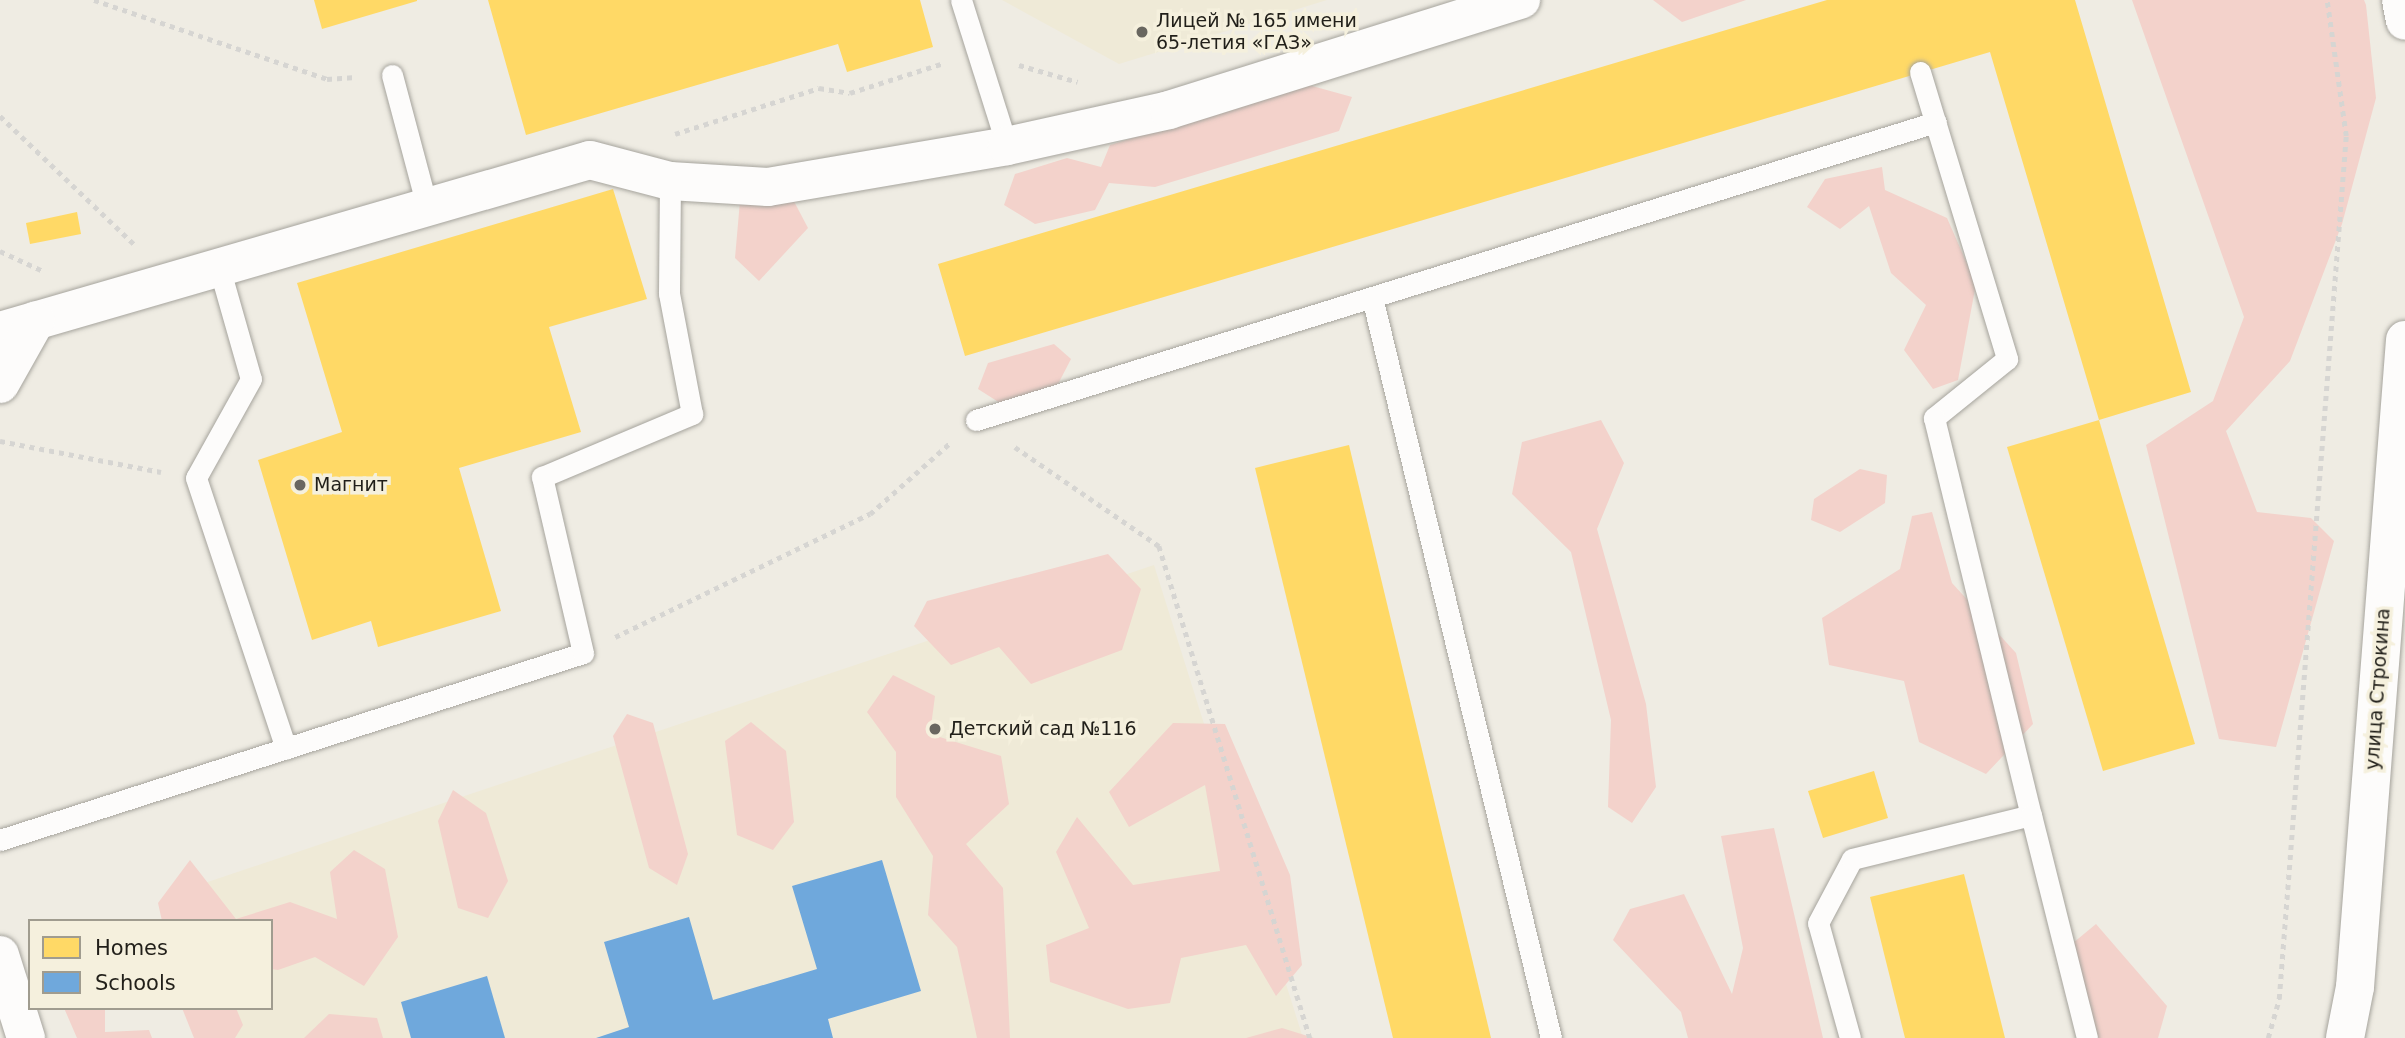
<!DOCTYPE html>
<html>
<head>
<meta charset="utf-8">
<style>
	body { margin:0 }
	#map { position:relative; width:2405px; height:1038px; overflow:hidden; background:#efece3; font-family:"DejaVu Sans",sans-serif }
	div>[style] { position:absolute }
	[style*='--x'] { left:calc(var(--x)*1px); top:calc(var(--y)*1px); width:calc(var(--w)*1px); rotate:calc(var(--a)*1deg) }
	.built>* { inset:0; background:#efead7 }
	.green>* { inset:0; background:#f3d2cb }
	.homes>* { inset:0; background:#ffd966 }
	.schools>* { inset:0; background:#6fa8dc }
	.path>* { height:4.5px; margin-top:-2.25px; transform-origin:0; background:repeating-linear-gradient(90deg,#d6d5d2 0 5px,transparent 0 10px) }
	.roads { filter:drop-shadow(0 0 2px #a6a49d) drop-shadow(0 0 2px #a6a49d) }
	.service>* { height:21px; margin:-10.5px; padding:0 10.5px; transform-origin:10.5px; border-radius:10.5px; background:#fdfcfb }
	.minor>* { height:38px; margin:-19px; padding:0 19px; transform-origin:19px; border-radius:19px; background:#fdfcfb }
	.tertiary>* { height:38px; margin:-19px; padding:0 19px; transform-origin:19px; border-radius:19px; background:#fdfcfb }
	.dots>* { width:19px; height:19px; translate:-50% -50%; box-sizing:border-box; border:4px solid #f5f0dd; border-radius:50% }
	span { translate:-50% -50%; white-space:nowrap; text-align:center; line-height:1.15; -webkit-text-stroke:7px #f5f0dd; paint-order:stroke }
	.poi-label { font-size:19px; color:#211f19 }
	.left { translate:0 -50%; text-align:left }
	.street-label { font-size:19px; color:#211f19 }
	.legend { position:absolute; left:28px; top:919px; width:245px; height:91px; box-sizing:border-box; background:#f5f0dd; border:2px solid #a09c8f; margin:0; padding:9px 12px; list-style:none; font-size:21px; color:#211f19 }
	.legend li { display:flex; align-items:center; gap:14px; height:35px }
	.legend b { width:35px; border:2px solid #a09c8f }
</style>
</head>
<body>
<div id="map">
	<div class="built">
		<i style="clip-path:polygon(1002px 0,1327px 0,1119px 64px)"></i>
		<i style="clip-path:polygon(1154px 565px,1303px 1038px,207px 1038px,200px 1008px,271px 1008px,271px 921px,181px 921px,175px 893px)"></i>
	</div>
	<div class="green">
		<i style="clip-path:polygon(1653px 0,1746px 0,1682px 22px)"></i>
		<i style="clip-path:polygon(2132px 0,2364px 0,2366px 5px,2376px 98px,2342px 224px,2290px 361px,2226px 431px,2257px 512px,2311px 518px,2334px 541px,2276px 747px,2219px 739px,2146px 445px,2213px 401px,2244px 317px)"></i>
		<i style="clip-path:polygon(1305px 84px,1352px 97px,1339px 131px,1155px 187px,1109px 183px,1095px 210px,1035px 224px,1004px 205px,1015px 174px,1067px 158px,1101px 167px,1110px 145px)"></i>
		<i style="clip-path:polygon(1882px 167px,1885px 190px,1947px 218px,1976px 284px,1958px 380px,1933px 389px,1904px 350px,1926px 305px,1891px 273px,1869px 206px,1840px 229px,1807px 207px,1825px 179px)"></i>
		<i style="clip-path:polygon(788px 190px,808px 228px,759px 281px,735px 258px,740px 201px)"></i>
		<i style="clip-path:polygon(1054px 344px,1071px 359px,1056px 388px,1000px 403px,978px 389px,988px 363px)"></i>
		<i style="clip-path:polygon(1601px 420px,1624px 463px,1597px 529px,1646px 704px,1656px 787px,1632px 823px,1608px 807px,1611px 720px,1571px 552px,1512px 494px,1522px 442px)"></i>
		<i style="clip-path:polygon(1860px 469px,1887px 475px,1885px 503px,1840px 532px,1811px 520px,1814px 499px)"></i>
		<i style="clip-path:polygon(1932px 512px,1952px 583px,2016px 653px,2033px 724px,1986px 774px,1919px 742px,1904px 681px,1829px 665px,1822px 618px,1900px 569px,1912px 516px)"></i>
		<i style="clip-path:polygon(1108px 554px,1141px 589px,1122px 650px,1031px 684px,999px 647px,951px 665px,914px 626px,927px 601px)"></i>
		<i style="clip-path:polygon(893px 675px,935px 696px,930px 734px,1001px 756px,1009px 804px,966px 844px,1003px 888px,1010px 1038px,977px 1038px,957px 947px,928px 915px,933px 856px,896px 797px,896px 752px,867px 712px)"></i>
		<i style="clip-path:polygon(627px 714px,653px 723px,688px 854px,677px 885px,649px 868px,613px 736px)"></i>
		<i style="clip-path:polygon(751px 722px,786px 751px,794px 822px,773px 850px,737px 835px,725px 741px)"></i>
		<i style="clip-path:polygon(1173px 723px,1225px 724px,1290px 875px,1302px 965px,1276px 996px,1246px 945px,1181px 958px,1170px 1003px,1128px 1009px,1050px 982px,1046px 945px,1089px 928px,1056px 852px,1077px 817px,1133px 885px,1220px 871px,1205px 785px,1129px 827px,1109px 792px)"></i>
		<i style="clip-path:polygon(453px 790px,486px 813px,508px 881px,488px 918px,458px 908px,438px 821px)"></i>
		<i style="clip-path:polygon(1774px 828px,1823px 1038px,1688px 1038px,1681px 1012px,1613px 940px,1630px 909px,1684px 894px,1732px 994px,1743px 948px,1721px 836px)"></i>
		<i style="clip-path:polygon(354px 850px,385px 869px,398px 937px,364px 986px,315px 957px,278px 970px,271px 969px,271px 921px,162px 921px,158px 903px,190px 860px,236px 919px,290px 902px,337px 919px,330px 872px)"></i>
		<i style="clip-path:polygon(2096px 924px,2167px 1006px,2158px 1038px,2098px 1038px,2073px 943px)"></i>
		<i style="clip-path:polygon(64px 1008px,105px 1008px,105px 1032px,149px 1030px,152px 1038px,77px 1038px)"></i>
		<i style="clip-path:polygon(182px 1008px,236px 1008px,243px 1025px,235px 1038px,194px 1038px)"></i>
		<i style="clip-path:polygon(329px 1014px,377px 1018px,383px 1038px,304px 1038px)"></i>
		<i style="clip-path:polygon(1282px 1028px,1314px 1038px,1246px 1038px)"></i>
	</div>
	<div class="homes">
		<i style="clip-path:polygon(314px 0,417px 0,417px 1px,322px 29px)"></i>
		<i style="clip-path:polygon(488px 0,920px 0,933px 47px,847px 72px,838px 44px,526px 135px)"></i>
		<i style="clip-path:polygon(1827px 0,2075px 0,2191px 392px,2099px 420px,1990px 52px,965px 356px,938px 264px)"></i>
		<i style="clip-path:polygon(613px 189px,647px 299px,549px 327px,581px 432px,459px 468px,501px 611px,378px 647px,371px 621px,312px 640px,258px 460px,342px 432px,297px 283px)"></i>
		<i style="clip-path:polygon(77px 212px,81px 234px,30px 244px,26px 223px)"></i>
		<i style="clip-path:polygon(2099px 420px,2195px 744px,2103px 771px,2007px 447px)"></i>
		<i style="clip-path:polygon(1349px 445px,1491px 1038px,1393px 1038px,1255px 468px)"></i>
		<i style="clip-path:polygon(1874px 771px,1888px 818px,1823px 838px,1808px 791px)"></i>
		<i style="clip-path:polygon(1964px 874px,2005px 1038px,1905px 1038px,1870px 897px)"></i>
	</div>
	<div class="schools">
		<i style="clip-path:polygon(882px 860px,921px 991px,828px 1019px,833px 1038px,596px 1038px,629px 1027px,604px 942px,689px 917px,713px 1000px,817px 969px,792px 886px)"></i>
		<i style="clip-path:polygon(487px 976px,505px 1038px,411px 1038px,401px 1002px)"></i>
	</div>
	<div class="path">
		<i style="--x:94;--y:0;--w:246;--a:18.7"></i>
		<i style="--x:327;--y:79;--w:29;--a:-4"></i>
		<i style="--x:1019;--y:65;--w:61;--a:16.1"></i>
		<i style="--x:0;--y:116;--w:188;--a:43.7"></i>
		<i style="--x:675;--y:134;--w:151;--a:-17.7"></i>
		<i style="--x:819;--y:88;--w:31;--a:9"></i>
		<i style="--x:850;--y:93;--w:99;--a:-17.7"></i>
		<i style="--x:0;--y:251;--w:47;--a:24.9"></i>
		<i style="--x:0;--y:441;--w:164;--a:10.9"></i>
		<i style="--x:1015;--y:447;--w:175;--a:34.5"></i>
		<i style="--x:1159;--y:546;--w:515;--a:72.94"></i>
		<i style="--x:615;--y:637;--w:283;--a:-25.8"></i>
		<i style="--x:870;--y:514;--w:107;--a:-41.6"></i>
		<i style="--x:2268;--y:1038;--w:41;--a:-74.2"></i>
		<i style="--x:2279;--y:999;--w:866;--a:-85.56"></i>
		<i style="--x:2346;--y:136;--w:137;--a:-98"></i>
	</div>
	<div class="roads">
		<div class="service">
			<i style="--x:961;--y:0;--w:153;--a:72.5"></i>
			<i style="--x:1920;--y:72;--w:300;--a:73.1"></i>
			<i style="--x:2007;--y:359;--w:94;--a:141.1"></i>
			<i style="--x:1934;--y:418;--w:409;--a:76.3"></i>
			<i style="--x:392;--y:75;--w:137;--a:75.1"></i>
			<i style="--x:219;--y:267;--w:116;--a:74.1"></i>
			<i style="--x:251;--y:379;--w:113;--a:119.1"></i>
			<i style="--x:196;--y:478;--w:285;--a:71.6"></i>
			<i style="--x:1372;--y:297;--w:762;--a:76.42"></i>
			<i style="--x:976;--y:420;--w:1005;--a:-17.25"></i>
			<i style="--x:0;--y:840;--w:612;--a:-17.78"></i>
			<i style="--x:583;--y:653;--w:181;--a:-103.1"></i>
			<i style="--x:542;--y:477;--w:163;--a:-22.8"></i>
			<i style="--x:692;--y:414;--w:123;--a:-100.8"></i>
			<i style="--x:669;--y:293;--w:112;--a:-89.5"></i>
			<i style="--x:1850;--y:1038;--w:119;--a:-105.5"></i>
			<i style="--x:1818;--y:923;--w:72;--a:-62"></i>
			<i style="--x:1852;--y:859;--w:184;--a:-13.8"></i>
			<i style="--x:2031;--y:815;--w:230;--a:75.9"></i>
		</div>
		<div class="minor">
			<i style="--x:0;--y:331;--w:614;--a:-16.16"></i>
			<i style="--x:590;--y:160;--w:83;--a:14.7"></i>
			<i style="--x:670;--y:181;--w:98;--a:3.5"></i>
			<i style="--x:768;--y:187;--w:242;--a:-9.7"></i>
			<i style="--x:1007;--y:146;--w:166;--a:-12.5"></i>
			<i style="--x:1169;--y:110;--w:369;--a:-17.4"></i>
			<i style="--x:0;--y:384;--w:73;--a:-60.6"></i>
			<i style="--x:0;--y:955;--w:87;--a:72.6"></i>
		</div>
		<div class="tertiary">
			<i style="--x:2401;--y:0;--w:21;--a:79"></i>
			<i style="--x:2345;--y:1038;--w:52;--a:-78.9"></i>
			<i style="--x:2355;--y:987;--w:649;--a:-85.58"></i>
		</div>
	</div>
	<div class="dots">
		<i style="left:1142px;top:32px;background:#696760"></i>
		<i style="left:300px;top:485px;background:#696760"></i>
		<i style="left:935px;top:729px;background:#696760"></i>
	</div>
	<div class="poi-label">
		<span class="left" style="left:1156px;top:32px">Лицей № 165 имени<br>65-летия «ГАЗ»</span>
		<span class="left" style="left:314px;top:485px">Магнит</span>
		<span class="left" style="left:949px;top:729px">Детский сад №116</span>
	</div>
	<div class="street-label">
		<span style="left:2378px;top:689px;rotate:-86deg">улица Строкина</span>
	</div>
	<ul class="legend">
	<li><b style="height:19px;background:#ffd966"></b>Homes</li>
	<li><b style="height:19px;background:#6fa8dc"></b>Schools</li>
	</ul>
</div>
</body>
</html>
